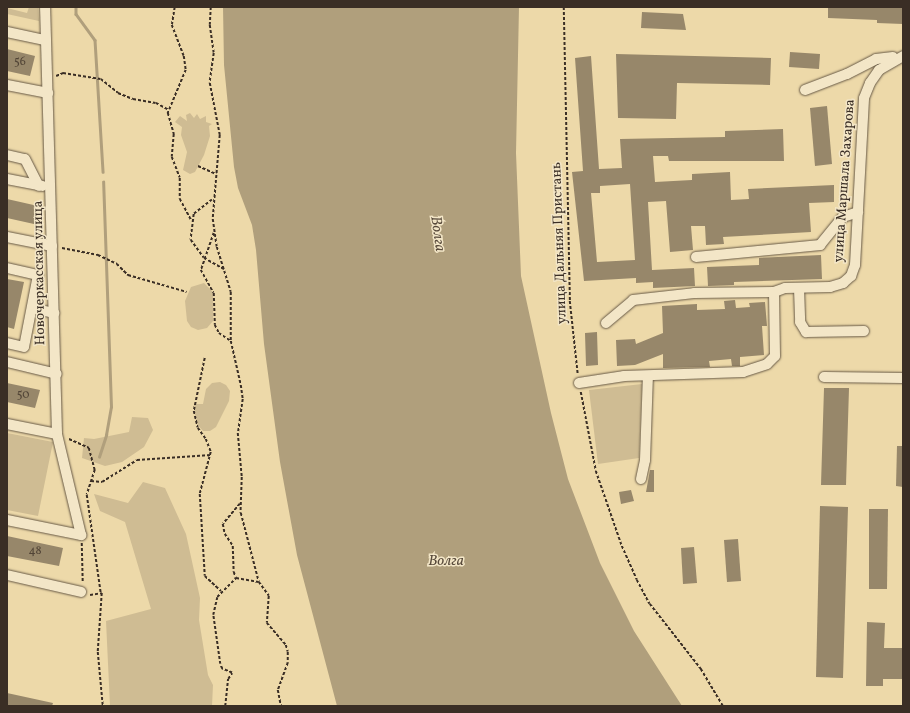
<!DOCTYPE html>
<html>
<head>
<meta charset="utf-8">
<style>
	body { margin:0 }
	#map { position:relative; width:910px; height:713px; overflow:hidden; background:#edd9a9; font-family:Vollkorn,serif }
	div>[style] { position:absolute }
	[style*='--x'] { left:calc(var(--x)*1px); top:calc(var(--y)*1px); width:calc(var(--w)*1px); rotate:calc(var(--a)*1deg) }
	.green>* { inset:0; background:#cfbc93 }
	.water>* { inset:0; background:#b09f7c }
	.stream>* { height:2.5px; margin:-1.25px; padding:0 1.25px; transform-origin:1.25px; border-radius:1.25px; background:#b09f7c }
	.building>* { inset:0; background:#97876a }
	.path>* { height:1.5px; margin-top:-0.75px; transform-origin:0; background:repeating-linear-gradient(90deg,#3a2e25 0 3px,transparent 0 5px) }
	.roads { filter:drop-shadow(0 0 1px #675946) drop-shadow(0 0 1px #675946) }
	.minor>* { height:10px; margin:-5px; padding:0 5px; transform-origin:5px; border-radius:5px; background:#f3e6c7 }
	span { translate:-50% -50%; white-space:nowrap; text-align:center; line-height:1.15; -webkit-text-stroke:3px #f3e6c7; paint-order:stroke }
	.number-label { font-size:12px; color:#514436 }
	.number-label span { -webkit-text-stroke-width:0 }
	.street-label { font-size:14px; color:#3a2e25 }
	.water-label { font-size:15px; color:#584a3b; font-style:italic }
	.frame { position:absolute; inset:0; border:8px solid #3a2e25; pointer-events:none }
</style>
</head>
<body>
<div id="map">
	<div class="green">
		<i style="clip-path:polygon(29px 7px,38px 7px,39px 21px,7px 14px,7px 8px,27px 13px)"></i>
		<i style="clip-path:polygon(190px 113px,194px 118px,197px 114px,200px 119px,206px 116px,206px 122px,212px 124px,209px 126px,210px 136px,204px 155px,195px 172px,190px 174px,183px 170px,187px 152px,181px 135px,182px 127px,175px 122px,180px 116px,187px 121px,186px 115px)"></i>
		<i style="clip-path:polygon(204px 283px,213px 292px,213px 321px,207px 328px,198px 330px,191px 327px,187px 321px,185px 301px,191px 287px)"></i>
		<i style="clip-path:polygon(212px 383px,220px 382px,226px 385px,230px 391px,229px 401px,216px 427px,210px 431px,203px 431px,196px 423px,194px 404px,203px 404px,206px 389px)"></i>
		<i style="clip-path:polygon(642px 384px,639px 458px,598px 464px,589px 390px)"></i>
		<i style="clip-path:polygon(132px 417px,148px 418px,153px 430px,144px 447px,122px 462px,105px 466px,82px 458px,84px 438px,94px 439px,129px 432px)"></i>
		<i style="clip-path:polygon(7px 433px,53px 442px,38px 516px,7px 510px)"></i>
		<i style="clip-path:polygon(143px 482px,165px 488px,186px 534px,200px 598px,199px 620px,208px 675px,213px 685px,212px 706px,110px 706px,106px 621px,151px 609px,125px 522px,100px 511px,94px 494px,128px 503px)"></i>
	</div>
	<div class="water">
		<i style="clip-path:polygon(223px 7px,519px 7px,516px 153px,521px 276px,551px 413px,568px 479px,600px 563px,634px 631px,682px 706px,337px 706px,297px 555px,280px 462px,264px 344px,256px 250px,252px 225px,238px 188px,234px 167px,224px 65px)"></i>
	</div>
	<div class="stream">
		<i style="--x:76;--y:7;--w:7;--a:90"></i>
		<i style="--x:76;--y:14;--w:32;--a:54"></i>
		<i style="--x:95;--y:40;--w:132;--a:86.5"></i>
		<i style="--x:99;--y:457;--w:23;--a:-72"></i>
		<i style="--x:106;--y:435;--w:28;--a:-80"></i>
		<i style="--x:111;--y:407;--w:225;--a:-92"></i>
	</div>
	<div class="building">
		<i style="clip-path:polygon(828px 7px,903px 7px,903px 24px,877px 23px,877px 20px,828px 18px)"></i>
		<i style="clip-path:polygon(642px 12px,683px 14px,686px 30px,641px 28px)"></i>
		<i style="clip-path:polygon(7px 49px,35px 56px,30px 76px,7px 71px)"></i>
		<i style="clip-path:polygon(790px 52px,820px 54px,819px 69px,789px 67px)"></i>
		<i style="clip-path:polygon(616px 54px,771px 58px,770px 85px,677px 83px,676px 119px,618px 118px)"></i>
		<i style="clip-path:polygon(evenodd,591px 56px,599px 169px,622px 168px,620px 139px,725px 137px,725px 131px,783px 129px,784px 161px,669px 161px,668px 156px,653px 156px,655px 182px,692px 180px,692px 174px,730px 172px,731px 200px,749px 199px,748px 189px,834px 185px,834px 202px,809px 203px,811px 232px,723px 237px,724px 244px,706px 245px,705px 226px,691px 226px,693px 250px,670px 252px,666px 201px,648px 202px,652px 270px,694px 268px,695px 286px,653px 288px,653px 282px,636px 283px,636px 278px,584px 281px,572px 172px,583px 171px,575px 58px,591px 56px,630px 184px,635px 260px,597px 262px,591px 193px,600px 193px,600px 186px,630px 184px)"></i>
		<i style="clip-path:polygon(827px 106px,832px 164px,815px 166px,810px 108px)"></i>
		<i style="clip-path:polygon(7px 199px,38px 206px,34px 224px,7px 218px)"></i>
		<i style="clip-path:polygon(821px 255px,822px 279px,734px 282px,734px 285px,708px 286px,707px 267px,759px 265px,759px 258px)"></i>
		<i style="clip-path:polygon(7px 279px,24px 282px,14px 329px,7px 327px)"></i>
		<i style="clip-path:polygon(735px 300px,736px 308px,750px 307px,749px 303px,765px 302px,767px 326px,762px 326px,764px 355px,740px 357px,740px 366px,732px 366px,731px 359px,709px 361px,710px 367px,663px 368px,663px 354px,635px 365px,617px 366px,616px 340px,635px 339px,636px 344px,663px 333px,662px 306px,697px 304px,697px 310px,725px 309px,724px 301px)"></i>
		<i style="clip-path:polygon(597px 332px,598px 365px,586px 366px,585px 333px)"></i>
		<i style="clip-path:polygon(7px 383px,40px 390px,35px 408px,7px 402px)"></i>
		<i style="clip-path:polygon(824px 388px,849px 388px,846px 485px,821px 485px)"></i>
		<i style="clip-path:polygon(897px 446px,903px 446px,903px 487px,896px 486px)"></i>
		<i style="clip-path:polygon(650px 470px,654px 470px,654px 492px,646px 492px)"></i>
		<i style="clip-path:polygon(631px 490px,634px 501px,621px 504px,619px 492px)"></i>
		<i style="clip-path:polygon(820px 506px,848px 507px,843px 678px,816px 677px)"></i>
		<i style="clip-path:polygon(869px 509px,888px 509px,887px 589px,869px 589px)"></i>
		<i style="clip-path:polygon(7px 536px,63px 548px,59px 566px,7px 556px)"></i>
		<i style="clip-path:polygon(738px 539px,741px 581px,727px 582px,724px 540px)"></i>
		<i style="clip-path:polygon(694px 547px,697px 583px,683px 584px,681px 548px)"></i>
		<i style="clip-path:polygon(867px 622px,885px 623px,884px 648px,903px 648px,903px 679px,883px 679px,883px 686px,866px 686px)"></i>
		<i style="clip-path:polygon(7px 693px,53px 703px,52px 706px,7px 706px)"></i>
	</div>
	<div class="path">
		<i style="--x:175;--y:7;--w:18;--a:99"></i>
		<i style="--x:172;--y:25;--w:33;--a:69"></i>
		<i style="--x:184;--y:56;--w:14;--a:82"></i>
		<i style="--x:186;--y:70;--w:47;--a:112.7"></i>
		<i style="--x:168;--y:113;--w:22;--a:74"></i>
		<i style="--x:174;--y:134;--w:23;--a:95"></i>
		<i style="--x:172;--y:157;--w:22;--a:69"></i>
		<i style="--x:180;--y:178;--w:21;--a:90"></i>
		<i style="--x:180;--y:199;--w:24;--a:62"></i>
		<i style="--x:211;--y:7;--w:18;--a:93"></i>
		<i style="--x:210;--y:25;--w:28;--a:82"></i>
		<i style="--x:214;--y:53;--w:30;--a:98"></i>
		<i style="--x:210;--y:83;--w:53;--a:79.1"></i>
		<i style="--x:220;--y:135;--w:84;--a:94.8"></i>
		<i style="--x:213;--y:219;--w:28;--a:82"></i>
		<i style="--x:217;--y:247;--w:47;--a:72.7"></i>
		<i style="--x:231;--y:292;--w:49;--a:90"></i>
		<i style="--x:231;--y:341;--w:45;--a:77.2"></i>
		<i style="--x:241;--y:385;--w:14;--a:82"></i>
		<i style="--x:243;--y:399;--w:34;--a:98"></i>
		<i style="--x:238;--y:433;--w:44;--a:84.8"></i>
		<i style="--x:242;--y:477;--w:36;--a:92"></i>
		<i style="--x:241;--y:513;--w:71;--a:75.4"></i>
		<i style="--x:259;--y:582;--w:17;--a:54"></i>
		<i style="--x:269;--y:596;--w:27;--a:94"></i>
		<i style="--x:267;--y:623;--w:29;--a:49"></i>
		<i style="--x:286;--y:645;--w:7;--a:74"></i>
		<i style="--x:288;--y:652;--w:11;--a:90"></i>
		<i style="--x:288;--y:663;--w:29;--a:110"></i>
		<i style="--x:278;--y:690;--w:16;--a:79"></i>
		<i style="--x:564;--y:7;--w:294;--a:88.8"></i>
		<i style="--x:570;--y:301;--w:74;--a:83.8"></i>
		<i style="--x:56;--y:76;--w:8;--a:-23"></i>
		<i style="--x:63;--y:73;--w:38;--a:9"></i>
		<i style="--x:101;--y:79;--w:22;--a:39"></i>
		<i style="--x:118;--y:93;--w:16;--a:22"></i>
		<i style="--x:133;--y:99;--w:23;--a:10"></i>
		<i style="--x:156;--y:103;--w:15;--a:28"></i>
		<i style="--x:198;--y:166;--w:20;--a:24"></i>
		<i style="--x:212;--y:200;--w:23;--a:142"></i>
		<i style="--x:194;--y:214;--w:26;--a:97"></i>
		<i style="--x:191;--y:240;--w:22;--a:54"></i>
		<i style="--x:204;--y:258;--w:23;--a:29"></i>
		<i style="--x:214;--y:233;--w:39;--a:109"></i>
		<i style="--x:201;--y:270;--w:26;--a:61"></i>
		<i style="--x:214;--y:293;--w:32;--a:88"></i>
		<i style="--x:215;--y:325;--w:9;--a:63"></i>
		<i style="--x:219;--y:333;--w:14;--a:34"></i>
		<i style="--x:62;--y:248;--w:37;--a:11"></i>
		<i style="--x:98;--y:255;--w:21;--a:25"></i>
		<i style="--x:117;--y:264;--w:16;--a:45"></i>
		<i style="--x:128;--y:275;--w:61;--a:16.1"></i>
		<i style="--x:205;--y:358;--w:54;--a:101.7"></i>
		<i style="--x:194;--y:411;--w:17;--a:77"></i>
		<i style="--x:198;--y:428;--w:14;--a:54"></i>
		<i style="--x:206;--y:439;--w:14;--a:69"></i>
		<i style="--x:211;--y:452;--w:43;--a:104.7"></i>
		<i style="--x:200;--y:494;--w:82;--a:86.5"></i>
		<i style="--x:205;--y:576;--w:22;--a:43"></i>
		<i style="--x:581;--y:392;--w:80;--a:79.2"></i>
		<i style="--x:596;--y:471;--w:79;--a:70.9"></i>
		<i style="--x:622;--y:546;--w:37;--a:66"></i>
		<i style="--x:637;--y:580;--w:27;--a:62"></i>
		<i style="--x:650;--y:604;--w:83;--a:51.9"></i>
		<i style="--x:701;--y:669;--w:43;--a:59.3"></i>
		<i style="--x:69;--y:439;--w:22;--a:24"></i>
		<i style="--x:89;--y:448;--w:23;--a:75"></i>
		<i style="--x:95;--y:470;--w:26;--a:108"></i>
		<i style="--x:87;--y:495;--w:99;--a:81.9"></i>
		<i style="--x:91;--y:481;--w:11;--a:5"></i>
		<i style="--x:102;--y:482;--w:41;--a:-32.2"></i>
		<i style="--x:137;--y:460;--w:74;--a:-3.9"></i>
		<i style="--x:240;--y:504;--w:26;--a:130"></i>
		<i style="--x:223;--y:524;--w:10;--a:79"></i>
		<i style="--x:225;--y:534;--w:14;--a:56"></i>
		<i style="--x:233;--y:546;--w:26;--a:88"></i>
		<i style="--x:234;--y:572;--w:6;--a:72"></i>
		<i style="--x:236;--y:578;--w:23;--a:10"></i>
		<i style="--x:82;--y:543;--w:40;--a:88.6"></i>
		<i style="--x:90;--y:595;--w:12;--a:-9"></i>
		<i style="--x:102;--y:593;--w:59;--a:93.9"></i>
		<i style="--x:98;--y:652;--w:54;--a:84.7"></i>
		<i style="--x:225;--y:706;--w:27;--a:-84"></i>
		<i style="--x:228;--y:679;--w:7;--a:-56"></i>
		<i style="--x:232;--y:673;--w:11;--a:-158"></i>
		<i style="--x:222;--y:669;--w:5;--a:-112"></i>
		<i style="--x:220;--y:664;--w:49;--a:-98.1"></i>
		<i style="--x:213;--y:615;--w:18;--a:-77"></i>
		<i style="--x:217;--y:597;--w:27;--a:-45"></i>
	</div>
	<div class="roads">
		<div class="minor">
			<i style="--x:7;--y:32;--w:40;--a:12"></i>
			<i style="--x:7;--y:85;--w:42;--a:11"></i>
			<i style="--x:805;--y:90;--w:45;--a:-20.9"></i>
			<i style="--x:847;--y:74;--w:33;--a:-27"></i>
			<i style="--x:876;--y:59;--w:17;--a:-7"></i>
			<i style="--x:7;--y:155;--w:18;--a:13"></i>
			<i style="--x:25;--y:159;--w:30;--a:63"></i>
			<i style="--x:7;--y:179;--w:36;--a:11"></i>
			<i style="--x:7;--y:237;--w:46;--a:11.3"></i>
			<i style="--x:696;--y:257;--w:125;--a:-5.5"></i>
			<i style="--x:820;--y:245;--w:36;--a:-51"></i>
			<i style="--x:843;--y:217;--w:16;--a:-18"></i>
			<i style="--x:7;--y:268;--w:32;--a:13"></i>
			<i style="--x:38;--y:275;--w:73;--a:101"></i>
			<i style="--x:24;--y:347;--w:17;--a:-167"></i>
			<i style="--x:799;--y:288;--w:34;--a:88"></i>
			<i style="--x:800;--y:322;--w:12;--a:59"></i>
			<i style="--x:806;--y:332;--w:58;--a:-1"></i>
			<i style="--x:32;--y:308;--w:23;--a:13"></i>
			<i style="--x:606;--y:323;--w:35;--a:-40"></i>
			<i style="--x:633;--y:300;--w:61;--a:-6.5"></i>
			<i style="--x:694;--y:293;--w:80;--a:-0.7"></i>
			<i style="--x:7;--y:362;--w:51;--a:13.5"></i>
			<i style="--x:824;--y:377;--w:79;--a:0.7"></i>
			<i style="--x:579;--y:383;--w:46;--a:-8.8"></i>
			<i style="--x:624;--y:376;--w:119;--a:-1.9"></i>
			<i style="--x:743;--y:372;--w:25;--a:-18"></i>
			<i style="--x:767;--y:364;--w:11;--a:-45"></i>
			<i style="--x:775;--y:356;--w:64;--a:-90.9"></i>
			<i style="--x:774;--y:292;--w:12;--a:-20"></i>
			<i style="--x:785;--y:288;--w:45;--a:-1.3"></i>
			<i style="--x:830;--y:287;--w:14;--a:-17"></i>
			<i style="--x:843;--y:283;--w:11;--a:-41"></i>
			<i style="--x:851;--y:276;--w:12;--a:-70"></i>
			<i style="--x:855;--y:265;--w:167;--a:-86.9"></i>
			<i style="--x:864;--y:98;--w:16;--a:-68"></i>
			<i style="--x:870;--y:83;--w:16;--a:-55"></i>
			<i style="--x:879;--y:70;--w:28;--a:-30"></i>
			<i style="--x:7;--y:424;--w:51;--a:11.3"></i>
			<i style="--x:641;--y:479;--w:19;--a:-78"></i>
			<i style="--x:645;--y:460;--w:84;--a:-88"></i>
			<i style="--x:7;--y:520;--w:76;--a:11.5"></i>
			<i style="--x:81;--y:535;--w:104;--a:-103.4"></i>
			<i style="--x:57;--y:434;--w:427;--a:-91.6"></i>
			<i style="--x:7;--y:575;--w:76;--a:12.9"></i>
		</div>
	</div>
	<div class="number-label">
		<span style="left:20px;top:63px">56</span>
		<span style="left:23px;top:396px">50</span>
		<span style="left:35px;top:552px">48</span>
	</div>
	<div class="street-label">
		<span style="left:845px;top:181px;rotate:-86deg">улица Маршала Захарова</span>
		<span style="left:560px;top:243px;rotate:-92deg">улица Дальняя Пристань</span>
		<span style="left:40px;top:273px;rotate:-91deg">Новочеркасская улица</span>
	</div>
	<div class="water-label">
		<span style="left:437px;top:234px;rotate:82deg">Волга</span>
		<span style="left:446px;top:562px">Волга</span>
	</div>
	<div class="frame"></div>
</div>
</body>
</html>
